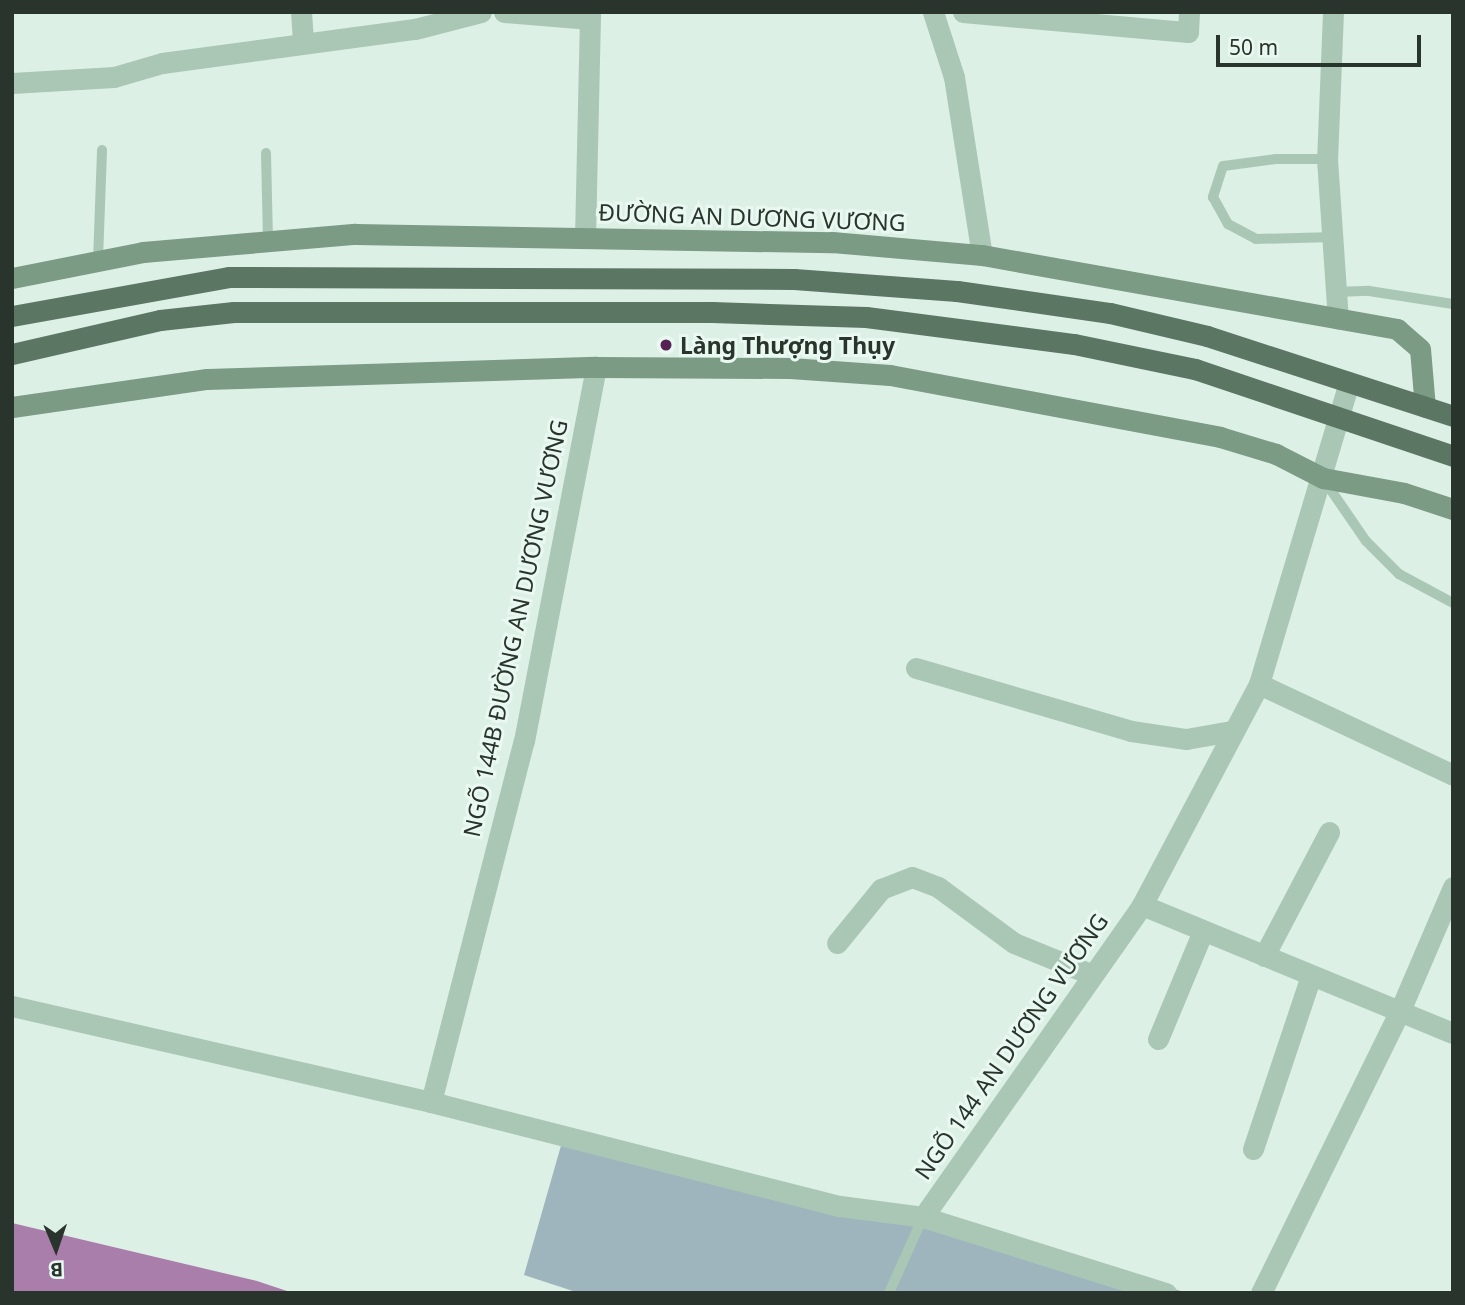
<!DOCTYPE html>
<html>
<head>
<meta charset="utf-8">
<style>
	body { margin:0 }
	#map { position:relative; width:1465px; height:1305px; overflow:hidden; background:#ddf0e6; font-family:"Noto Sans",sans-serif }
	div>[style] { position:absolute }
	[style*='--x'] { left:calc(var(--x)*1px); top:calc(var(--y)*1px); width:calc(var(--w)*1px); rotate:calc(var(--a)*1deg) }
	.green>* { inset:0; background:#9eb5be }
	.water>* { inset:0; background:#aa7eab }
	.lane>* { height:10px; margin:-5px; padding:0 5px; transform-origin:5px; border-radius:5px; background:#aac7b6 }
	.street>* { height:21px; margin:-10.5px; padding:0 10.5px; transform-origin:10.5px; border-radius:10.5px; background:#aac7b6 }
	.secondary>* { height:21px; margin:-10.5px; padding:0 10.5px; transform-origin:10.5px; border-radius:10.5px; background:#7b9b85 }
	.primary>* { height:21px; margin:-10.5px; padding:0 10.5px; transform-origin:10.5px; border-radius:10.5px; background:#5b7663 }
	.dots>* { width:19px; height:19px; translate:-50% -50%; box-sizing:border-box; border:4px solid #e9f8f0; border-radius:50% }
	span { translate:-50% -50%; white-space:nowrap; text-align:center; line-height:1.15; -webkit-text-stroke:6px #e9f8f0; paint-order:stroke }
	.street-label { font-size:23px; color:#29352c }
	.poi-label { font-size:23px; color:#29352c; font-weight:700 }
	.left { translate:0 -50%; text-align:left }
	.frame { position:absolute; inset:0; border:14px solid #29352c; pointer-events:none }
	.north { position:absolute; left:21px; top:1214px; width:70px; height:70px; -webkit-text-stroke:5px #e9f8f0; paint-order:stroke; rotate:178deg; font-size:19px; font-weight:700; line-height:28px; text-align:center; color:#29352c }
	.north::after { content:''; display:block; margin:auto; width:24px; height:32px; background:#29352c; clip-path:polygon(50% 0,100% 100%,50% 72%,0 100%) }
	.scale { position:absolute; left:1216px; top:35px; width:205px; height:32px; box-sizing:border-box; border:4px solid #29352c; border-top:0; padding-left:9px; font-size:21px; line-height:24px; white-space:nowrap; color:#29352c; -webkit-text-stroke:5px #e9f8f0; paint-order:stroke }
</style>
</head>
<body>
<div id="map">
	<div class="green">
		<i style="clip-path:polygon(564px 1135px,923px 1217px,1188px 1293px,579px 1293px,524px 1275px)"></i>
	</div>
	<div class="water">
		<i style="clip-path:polygon(12px 1223px,257px 1281px,293px 1293px,12px 1293px)"></i>
	</div>
	<div class="lane">
		<i style="--x:266;--y:153;--w:86;--a:88.7"></i>
		<i style="--x:1327;--y:159;--w:51;--a:180"></i>
		<i style="--x:1276;--y:159;--w:53;--a:172.5"></i>
		<i style="--x:1223;--y:166;--w:33;--a:108"></i>
		<i style="--x:1213;--y:197;--w:31;--a:61"></i>
		<i style="--x:1228;--y:224;--w:32;--a:28"></i>
		<i style="--x:1256;--y:239;--w:77;--a:-1.5"></i>
		<i style="--x:98;--y:260;--w:110;--a:-87.9"></i>
		<i style="--x:1336;--y:292;--w:33;--a:-2"></i>
		<i style="--x:1369;--y:291;--w:85;--a:8.8"></i>
		<i style="--x:1324;--y:480;--w:74;--a:55.5"></i>
		<i style="--x:1366;--y:541;--w:47;--a:45"></i>
		<i style="--x:1399;--y:574;--w:61;--a:28.2"></i>
		<i style="--x:889;--y:1293;--w:83;--a:-65.9"></i>
	</div>
	<div class="street">
		<i style="--x:301;--y:12;--w:30;--a:86"></i>
		<i style="--x:504;--y:12;--w:86;--a:4.7"></i>
		<i style="--x:933;--y:12;--w:68;--a:72.1"></i>
		<i style="--x:954;--y:77;--w:180;--a:81.1"></i>
		<i style="--x:963;--y:12;--w:226;--a:5.1"></i>
		<i style="--x:1188;--y:32;--w:20;--a:-87"></i>
		<i style="--x:1333;--y:12;--w:147;--a:92.3"></i>
		<i style="--x:1327;--y:159;--w:160;--a:86.1"></i>
		<i style="--x:12;--y:83;--w:102;--a:-3.4"></i>
		<i style="--x:114;--y:77;--w:50;--a:-16.3"></i>
		<i style="--x:162;--y:63;--w:255;--a:-7.7"></i>
		<i style="--x:415;--y:29;--w:68;--a:-14.4"></i>
		<i style="--x:585;--y:237;--w:225;--a:-88.7"></i>
		<i style="--x:916;--y:668;--w:224;--a:16.3"></i>
		<i style="--x:1131;--y:731;--w:56;--a:8.3"></i>
		<i style="--x:1186;--y:739;--w:47;--a:-9.9"></i>
		<i style="--x:1259;--y:684;--w:214;--a:25.1"></i>
		<i style="--x:1142;--y:905;--w:336;--a:22.4"></i>
		<i style="--x:837;--y:943;--w:70;--a:-50.8"></i>
		<i style="--x:881;--y:889;--w:33;--a:-21"></i>
		<i style="--x:912;--y:877;--w:28;--a:21"></i>
		<i style="--x:938;--y:887;--w:94;--a:36.4"></i>
		<i style="--x:1014;--y:943;--w:85;--a:22.1"></i>
		<i style="--x:1264;--y:956;--w:140;--a:-62.3"></i>
		<i style="--x:12;--y:1006;--w:430;--a:12.9"></i>
		<i style="--x:431;--y:1102;--w:422;--a:14.3"></i>
		<i style="--x:840;--y:1206;--w:84;--a:7.5"></i>
		<i style="--x:923;--y:1217;--w:255;--a:17.4"></i>
		<i style="--x:1158;--y:1039;--w:117;--a:-67.4"></i>
		<i style="--x:431;--y:1102;--w:373;--a:-75.6"></i>
		<i style="--x:524;--y:741;--w:381;--a:-79.1"></i>
		<i style="--x:1253;--y:1149;--w:182;--a:-71.5"></i>
		<i style="--x:923;--y:1217;--w:381;--a:-54.9"></i>
		<i style="--x:1142;--y:905;--w:250;--a:-62.1"></i>
		<i style="--x:1259;--y:684;--w:315;--a:-73.4"></i>
		<i style="--x:1261;--y:1293;--w:312;--a:-63.8"></i>
		<i style="--x:1399;--y:1013;--w:137;--a:-66.8"></i>
	</div>
	<div class="secondary">
		<i style="--x:12;--y:278;--w:134;--a:-11.2"></i>
		<i style="--x:143;--y:252;--w:213;--a:-4.9"></i>
		<i style="--x:355;--y:234;--w:477;--a:1"></i>
		<i style="--x:832;--y:242;--w:151;--a:5"></i>
		<i style="--x:982;--y:255;--w:422;--a:10.1"></i>
		<i style="--x:1397;--y:329;--w:30;--a:41"></i>
		<i style="--x:1420;--y:349;--w:58;--a:85.1"></i>
		<i style="--x:12;--y:407;--w:197;--a:-8.2"></i>
		<i style="--x:207;--y:379;--w:389;--a:-1.8"></i>
		<i style="--x:596;--y:367;--w:194;--a:0.3"></i>
		<i style="--x:790;--y:368;--w:100;--a:4"></i>
		<i style="--x:890;--y:375;--w:336;--a:10.6"></i>
		<i style="--x:1220;--y:437;--w:59;--a:16.9"></i>
		<i style="--x:1276;--y:454;--w:53;--a:27.1"></i>
		<i style="--x:1323;--y:478;--w:82;--a:10.5"></i>
		<i style="--x:1404;--y:493;--w:52;--a:18.1"></i>
	</div>
	<div class="primary">
		<i style="--x:12;--y:316;--w:220;--a:-10.2"></i>
		<i style="--x:229;--y:277;--w:565;--a:0.2"></i>
		<i style="--x:794;--y:279;--w:163;--a:4.2"></i>
		<i style="--x:957;--y:291;--w:155;--a:8.2"></i>
		<i style="--x:1110;--y:313;--w:100;--a:13.3"></i>
		<i style="--x:1207;--y:336;--w:259;--a:18"></i>
		<i style="--x:12;--y:354;--w:152;--a:-12.9"></i>
		<i style="--x:160;--y:320;--w:74;--a:-6.2"></i>
		<i style="--x:234;--y:312;--w:478;--a:0"></i>
		<i style="--x:712;--y:312;--w:154;--a:1.9"></i>
		<i style="--x:866;--y:317;--w:210;--a:7.4"></i>
		<i style="--x:1074;--y:344;--w:124;--a:11.7"></i>
		<i style="--x:1195;--y:369;--w:272;--a:18.6"></i>
	</div>
	<div class="dots">
		<i style="left:666px;top:345px;background:#542253"></i>
	</div>
	<div class="street-label">
		<span style="left:752px;top:217px;rotate:2deg">ĐƯỜNG AN DƯƠNG VƯƠNG</span>
		<span style="left:515px;top:628px;rotate:-78deg">NGÕ 144B ĐƯỜNG AN DƯƠNG VƯƠNG</span>
		<span style="left:1011px;top:1046px;rotate:-55deg">NGÕ 144 AN DƯƠNG VƯƠNG</span>
	</div>
	<div class="poi-label">
		<span class="left" style="left:680px;top:345px">Làng Thượng Thụy</span>
	</div>
	<div class="frame"></div>
	<div class="north">B</div>
	<div class="scale">50 m</div>
</div>
</body>
</html>
